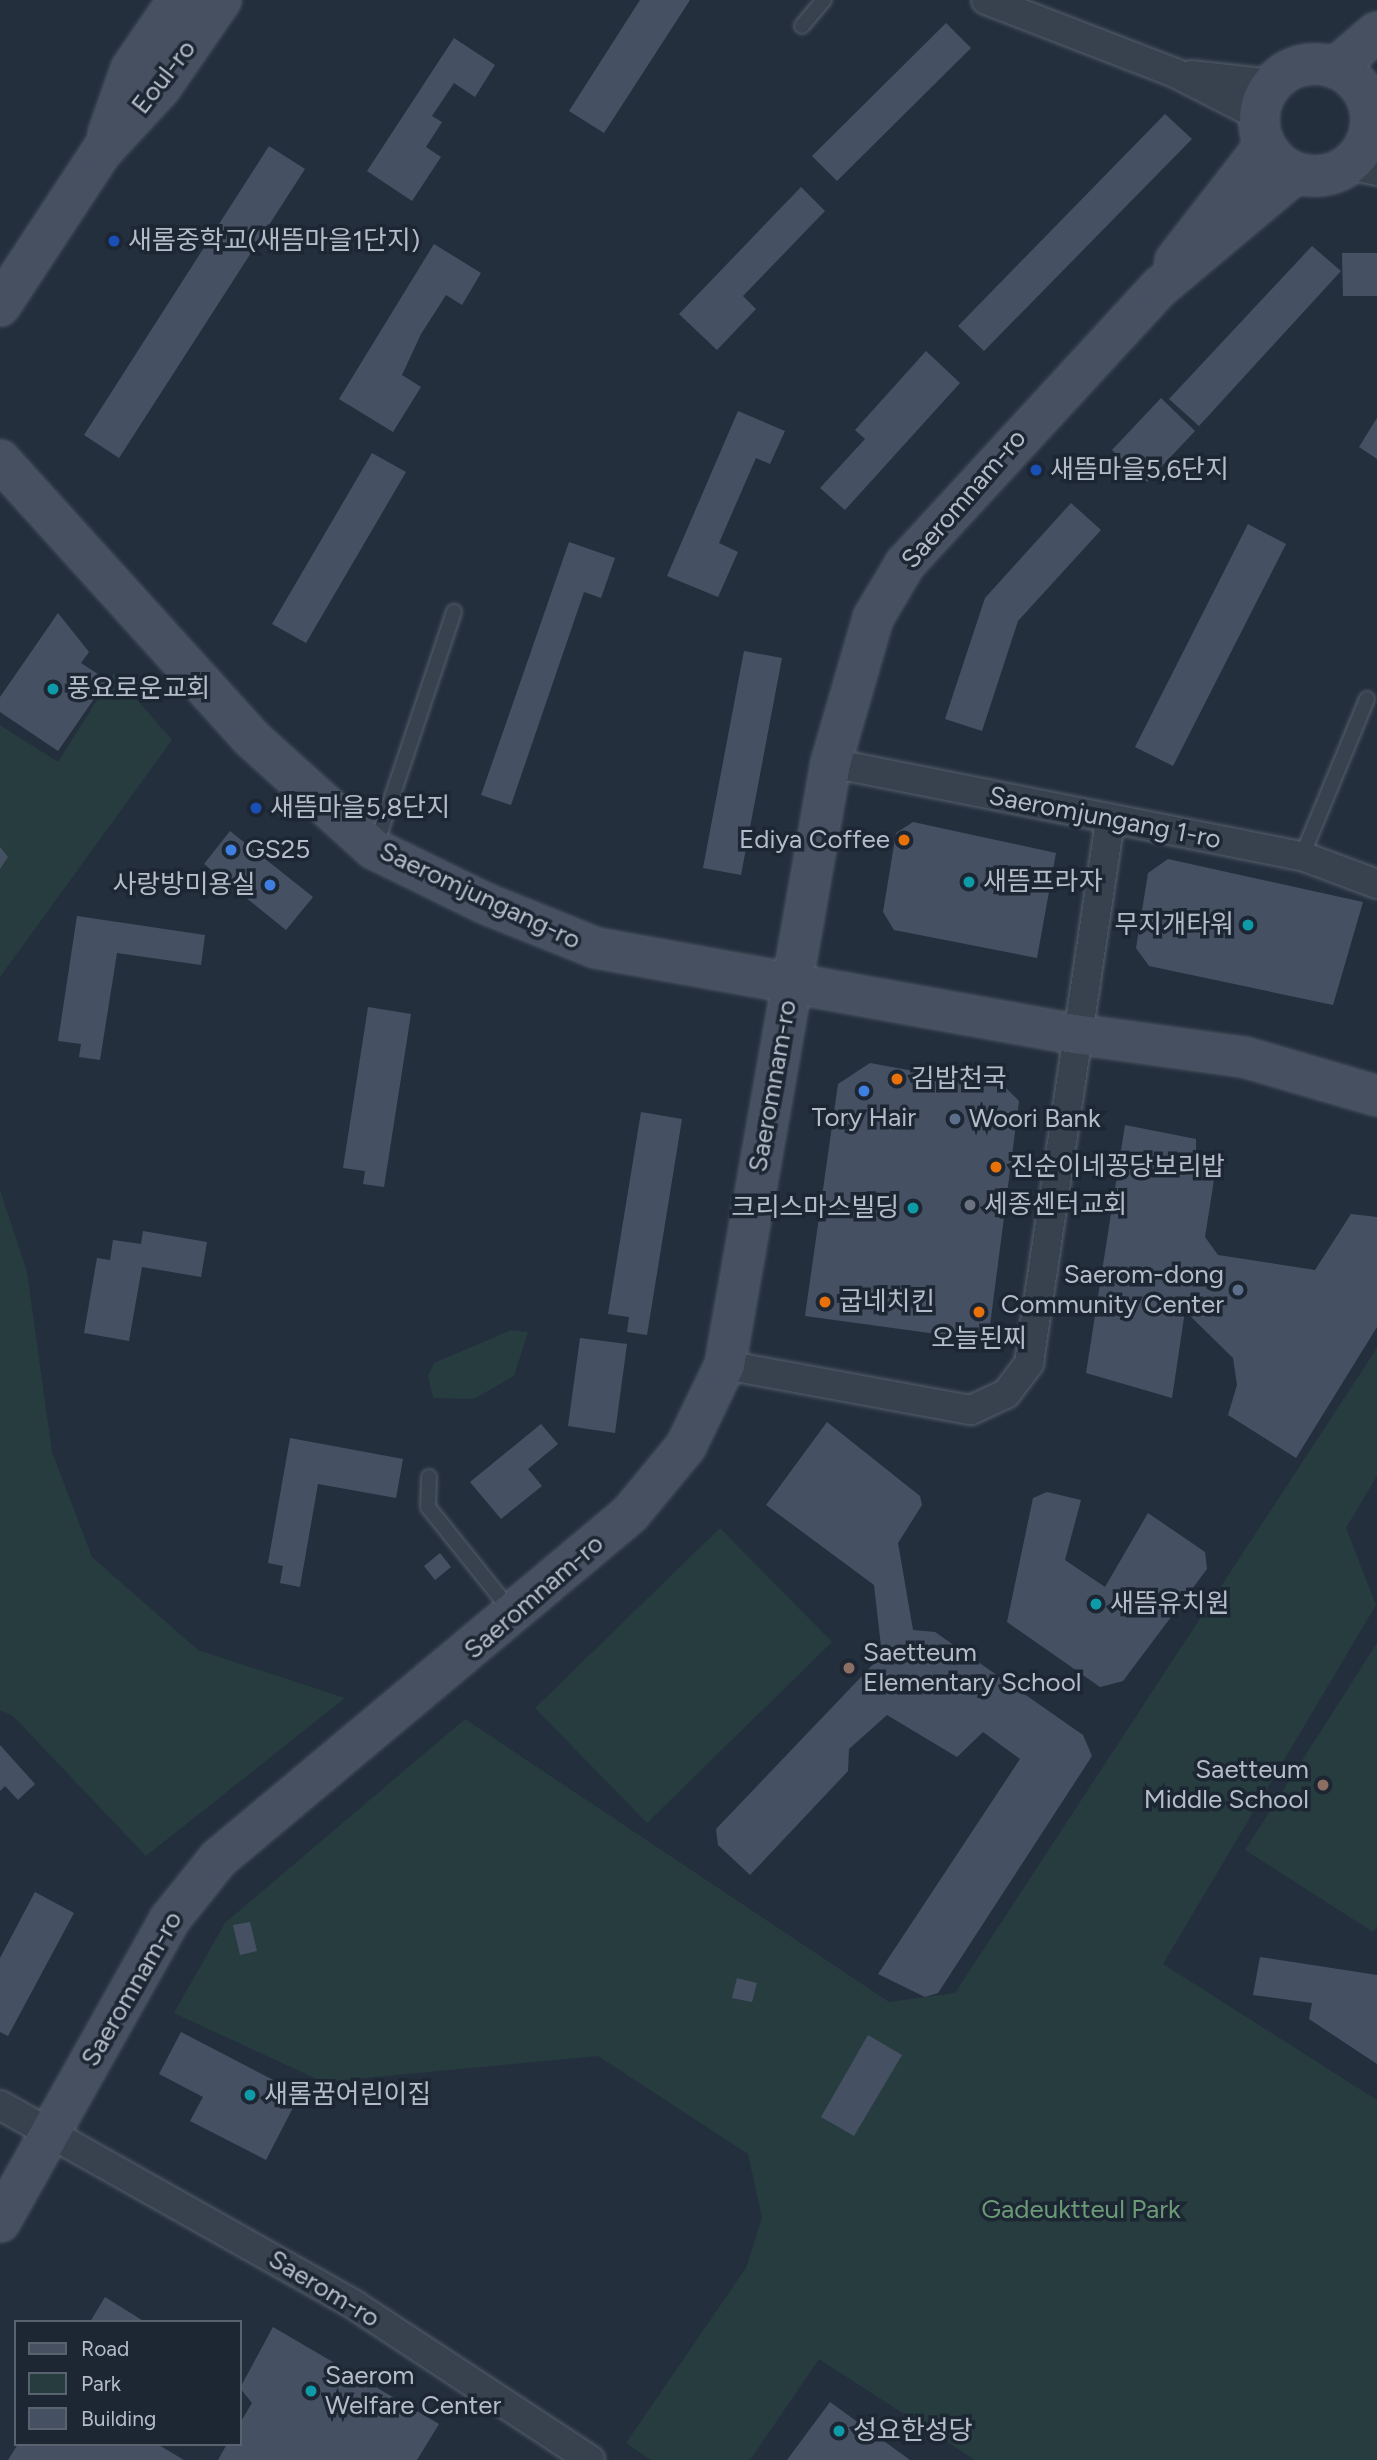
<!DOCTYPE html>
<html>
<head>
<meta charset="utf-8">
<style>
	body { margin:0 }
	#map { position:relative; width:1377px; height:2460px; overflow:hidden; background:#242f3e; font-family:Figtree,"Noto Sans KR",sans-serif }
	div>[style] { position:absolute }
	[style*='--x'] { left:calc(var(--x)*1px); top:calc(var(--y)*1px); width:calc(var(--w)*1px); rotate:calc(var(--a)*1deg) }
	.green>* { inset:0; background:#263c3f }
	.building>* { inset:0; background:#455162 }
	.roads { filter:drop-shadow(0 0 2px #565f6c) drop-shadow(0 0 2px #565f6c) }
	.lane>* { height:14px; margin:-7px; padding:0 7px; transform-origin:7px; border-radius:7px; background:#38414e }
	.street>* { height:28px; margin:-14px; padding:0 14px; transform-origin:14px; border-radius:14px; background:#38414e }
	.secondary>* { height:38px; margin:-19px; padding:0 19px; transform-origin:19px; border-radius:19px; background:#465061 }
	.secondary>.ring { margin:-19px; padding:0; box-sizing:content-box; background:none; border:38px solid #465061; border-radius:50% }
	.dots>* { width:19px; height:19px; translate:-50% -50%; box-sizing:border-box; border:4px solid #1d2633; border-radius:50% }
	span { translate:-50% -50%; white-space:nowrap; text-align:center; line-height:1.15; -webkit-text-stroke:7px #1d2633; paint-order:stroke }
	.street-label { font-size:26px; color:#b4bcc9 }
	.poi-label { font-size:26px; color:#b4bcc9 }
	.left { translate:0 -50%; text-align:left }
	.right { translate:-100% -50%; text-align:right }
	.park-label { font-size:26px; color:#6b9a76 }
	.legend { position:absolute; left:14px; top:2320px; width:228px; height:126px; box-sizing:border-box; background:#1d2633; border:2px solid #59626f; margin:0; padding:9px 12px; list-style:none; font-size:21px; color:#b4bcc9 }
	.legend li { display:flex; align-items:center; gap:14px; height:35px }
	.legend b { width:35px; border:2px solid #59626f }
</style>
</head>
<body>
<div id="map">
	<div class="green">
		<i style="clip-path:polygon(114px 673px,172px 740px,0 977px,0 725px,58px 762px)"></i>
		<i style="clip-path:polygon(0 1190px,27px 1272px,52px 1452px,92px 1557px,198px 1650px,345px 1698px,146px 1856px,13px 1716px,0 1710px)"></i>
		<i style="clip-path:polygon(511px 1330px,528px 1332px,514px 1376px,474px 1399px,433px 1398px,428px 1376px,434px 1363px)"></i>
		<i style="clip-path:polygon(1377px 1348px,1377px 1476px,1346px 1528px,1376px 1605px,1163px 1964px,1377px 2100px,1377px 2460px,975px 2460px,819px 2359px,750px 2460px,651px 2460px,626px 2443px,746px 2268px,762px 2218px,748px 2154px,598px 2056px,323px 2082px,174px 2013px,225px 1923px,465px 1719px,889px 2002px,955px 1993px)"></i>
		<i style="clip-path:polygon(720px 1528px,832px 1642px,647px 1823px,535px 1708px)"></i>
		<i style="clip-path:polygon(1377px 1643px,1377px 1926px,1373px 1932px,1245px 1850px)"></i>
	</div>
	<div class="building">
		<i style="clip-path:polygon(640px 0,690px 0,604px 133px,569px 111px)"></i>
		<i style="clip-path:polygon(946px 23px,971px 48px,837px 181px,812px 156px)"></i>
		<i style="clip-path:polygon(454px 38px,495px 65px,475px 97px,454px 83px,432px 116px,442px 122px,426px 147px,441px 157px,412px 201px,367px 171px)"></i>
		<i style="clip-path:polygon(1165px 114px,1192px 139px,984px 351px,958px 326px)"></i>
		<i style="clip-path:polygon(269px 146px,305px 169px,119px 458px,84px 435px)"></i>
		<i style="clip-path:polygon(801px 187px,825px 211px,743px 296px,756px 309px,717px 350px,679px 314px)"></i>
		<i style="clip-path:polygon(434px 244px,481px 273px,462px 305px,446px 295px,421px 334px,402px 375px,421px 387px,393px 432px,339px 399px)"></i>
		<i style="clip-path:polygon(1312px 246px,1341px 271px,1199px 426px,1169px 399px)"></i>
		<i style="clip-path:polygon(1342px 253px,1377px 253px,1377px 296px,1343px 296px)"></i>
		<i style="clip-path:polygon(926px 351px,960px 383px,845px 510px,820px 488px,865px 439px,855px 430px)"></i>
		<i style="clip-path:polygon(1161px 398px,1195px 431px,1147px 482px,1112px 450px)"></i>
		<i style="clip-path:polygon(738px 411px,785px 431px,770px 464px,756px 458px,719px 543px,738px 552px,718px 597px,667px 576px)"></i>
		<i style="clip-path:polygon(1377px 418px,1377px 459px,1359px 447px)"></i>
		<i style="clip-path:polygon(372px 453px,406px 472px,306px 643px,272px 624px)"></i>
		<i style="clip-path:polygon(1071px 503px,1101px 530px,1018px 621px,982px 731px,945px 719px,985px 598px)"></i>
		<i style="clip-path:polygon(1248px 524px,1286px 544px,1173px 766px,1135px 747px)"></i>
		<i style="clip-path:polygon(569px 542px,615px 558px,601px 598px,584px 592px,511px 805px,481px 795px)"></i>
		<i style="clip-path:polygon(58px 613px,89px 652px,81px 663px,107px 680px,58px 751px,0 712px,0 697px)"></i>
		<i style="clip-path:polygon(744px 651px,782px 658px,741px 875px,703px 868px)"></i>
		<i style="clip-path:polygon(913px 822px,1056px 853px,1037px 958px,894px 930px,883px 912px,896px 833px)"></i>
		<i style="clip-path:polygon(230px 831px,313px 897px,286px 930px,204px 864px)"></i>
		<i style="clip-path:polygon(0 847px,8px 857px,0 869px)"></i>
		<i style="clip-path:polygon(1168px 859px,1363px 902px,1333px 1005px,1149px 966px,1136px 948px,1148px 873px)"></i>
		<i style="clip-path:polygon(77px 916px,205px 935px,201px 965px,117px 953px,100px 1060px,79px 1057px,81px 1044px,58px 1041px)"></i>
		<i style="clip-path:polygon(368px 1007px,411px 1014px,384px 1187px,363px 1184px,365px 1171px,343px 1168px)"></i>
		<i style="clip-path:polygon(870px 1063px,1006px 1088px,1019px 1101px,988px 1341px,805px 1316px,838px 1084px)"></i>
		<i style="clip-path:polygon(641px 1112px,682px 1119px,647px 1335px,627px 1332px,629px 1317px,608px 1314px)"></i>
		<i style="clip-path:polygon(1125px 1125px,1196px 1139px,1196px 1163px,1216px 1167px,1205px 1237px,1218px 1255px,1315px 1270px,1351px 1214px,1377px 1217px,1377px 1327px,1296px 1458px,1228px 1415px,1237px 1385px,1233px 1358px,1185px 1311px,1172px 1398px,1086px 1373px)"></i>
		<i style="clip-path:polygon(143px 1231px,207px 1242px,201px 1277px,142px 1267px,129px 1341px,84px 1333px,97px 1258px,110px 1260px,113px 1240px,141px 1244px)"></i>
		<i style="clip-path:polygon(580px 1338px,627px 1344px,615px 1433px,568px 1426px)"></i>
		<i style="clip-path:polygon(827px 1422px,920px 1496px,922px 1505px,898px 1543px,913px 1630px,935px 1632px,1083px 1735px,1092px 1756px,938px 1993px,925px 1997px,878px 1974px,1020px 1759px,983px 1732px,957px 1757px,887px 1715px,849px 1749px,848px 1771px,750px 1875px,718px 1845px,716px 1829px,882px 1655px,874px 1585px,766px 1505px)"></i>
		<i style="clip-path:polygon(541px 1424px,558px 1444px,528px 1469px,542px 1486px,501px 1519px,470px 1482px)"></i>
		<i style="clip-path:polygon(290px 1438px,403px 1459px,396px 1498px,318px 1484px,300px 1587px,280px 1583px,283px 1566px,268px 1563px)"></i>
		<i style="clip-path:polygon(1047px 1492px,1081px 1500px,1065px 1560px,1105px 1587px,1148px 1513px,1205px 1552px,1207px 1569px,1123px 1681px,1100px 1687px,1007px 1622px,1033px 1498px)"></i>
		<i style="clip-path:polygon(440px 1553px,451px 1567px,435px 1580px,424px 1566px)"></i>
		<i style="clip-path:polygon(0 1745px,35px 1784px,18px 1800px,5px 1786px,0 1791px)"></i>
		<i style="clip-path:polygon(35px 1892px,74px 1913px,8px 2036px,0 2032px,0 1958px)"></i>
		<i style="clip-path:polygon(250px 1922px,257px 1951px,240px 1955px,233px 1925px)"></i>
		<i style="clip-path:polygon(1260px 1957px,1377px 1975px,1377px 2064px,1309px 2019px,1312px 2003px,1253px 1995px)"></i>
		<i style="clip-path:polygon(737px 1978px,757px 1983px,752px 2002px,732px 1998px)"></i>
		<i style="clip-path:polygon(181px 2032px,300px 2094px,266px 2160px,190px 2121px,203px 2097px,159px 2074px)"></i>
		<i style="clip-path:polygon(868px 2035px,902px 2055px,854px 2136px,821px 2117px)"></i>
		<i style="clip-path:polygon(105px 2297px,145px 2322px,90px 2322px)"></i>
		<i style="clip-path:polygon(273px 2327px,439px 2424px,417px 2460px,218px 2460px,227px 2444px,240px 2444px,240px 2423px,252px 2403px,240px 2388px)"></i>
		<i style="clip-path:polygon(830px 2402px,910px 2460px,787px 2460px)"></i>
		<i style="clip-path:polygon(18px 2444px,157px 2444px,184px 2460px,8px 2460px)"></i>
	</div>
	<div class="roads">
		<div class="lane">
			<i style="--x:802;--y:26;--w:34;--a:-50"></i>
			<i style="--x:376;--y:845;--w:246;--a:-71.5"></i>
			<i style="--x:1302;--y:856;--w:170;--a:-67.5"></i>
			<i style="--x:429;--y:1477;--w:30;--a:92"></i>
			<i style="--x:428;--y:1507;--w:133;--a:51.4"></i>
		</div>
		<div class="street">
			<i style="--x:986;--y:0;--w:203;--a:21.1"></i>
			<i style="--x:1175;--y:73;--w:94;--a:27.1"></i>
			<i style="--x:1191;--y:75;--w:82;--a:6.3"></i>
			<i style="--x:1372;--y:123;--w:6;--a:39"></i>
			<i style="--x:1349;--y:165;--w:29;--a:12"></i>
			<i style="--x:831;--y:763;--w:480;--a:11.2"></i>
			<i style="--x:1302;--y:856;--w:80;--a:20.5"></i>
			<i style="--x:725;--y:1365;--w:250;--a:10.4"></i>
			<i style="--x:971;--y:1410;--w:38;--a:-25"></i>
			<i style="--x:1006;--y:1394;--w:39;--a:-53"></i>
			<i style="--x:1029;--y:1363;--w:548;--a:-81.5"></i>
			<i style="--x:0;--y:2105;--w:409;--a:29.4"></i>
			<i style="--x:356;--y:2306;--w:280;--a:33.3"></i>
		</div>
		<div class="secondary">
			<i class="ring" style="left:1259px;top:64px;width:74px;height:74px"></i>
			<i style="--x:1335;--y:68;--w:55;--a:-40.6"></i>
			<i style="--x:108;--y:134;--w:69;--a:-70.5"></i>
			<i style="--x:131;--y:69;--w:83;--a:-55.7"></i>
			<i style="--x:1175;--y:261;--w:147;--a:-52.2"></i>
			<i style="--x:0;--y:306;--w:186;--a:-56.7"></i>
			<i style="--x:102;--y:151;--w:87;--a:-47.3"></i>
			<i style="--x:161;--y:87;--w:106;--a:-55.4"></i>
			<i style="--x:0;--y:460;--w:373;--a:47.9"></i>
			<i style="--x:250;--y:737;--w:167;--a:42.1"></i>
			<i style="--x:374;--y:849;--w:123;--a:26.1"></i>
			<i style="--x:484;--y:903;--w:121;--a:21.9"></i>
			<i style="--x:596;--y:948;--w:487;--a:10.2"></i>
			<i style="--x:1075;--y:1034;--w:171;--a:7.8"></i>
			<i style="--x:1244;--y:1057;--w:139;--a:16.3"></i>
			<i style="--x:0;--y:2222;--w:347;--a:-60.7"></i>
			<i style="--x:170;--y:1919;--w:77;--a:-51.3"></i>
			<i style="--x:218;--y:1859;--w:537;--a:-39.94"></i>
			<i style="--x:630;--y:1514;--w:88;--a:-50.5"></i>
			<i style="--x:686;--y:1446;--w:90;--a:-64.3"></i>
			<i style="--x:725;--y:1365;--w:611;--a:-80.01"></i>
			<i style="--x:831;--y:763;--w:151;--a:-73.8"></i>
			<i style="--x:873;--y:618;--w:63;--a:-59.3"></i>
			<i style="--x:905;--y:564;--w:377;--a:-47.4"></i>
			<i style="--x:1160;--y:287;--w:177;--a:-40"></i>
		</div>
	</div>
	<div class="dots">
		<i style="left:114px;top:241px;background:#1a4fb4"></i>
		<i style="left:1036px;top:470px;background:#1a4fb4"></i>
		<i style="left:53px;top:689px;background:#0f9aa8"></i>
		<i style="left:256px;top:808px;background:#1a4fb4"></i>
		<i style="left:904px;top:840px;background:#e8710a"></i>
		<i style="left:231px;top:850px;background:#3f7fe0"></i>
		<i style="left:969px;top:882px;background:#0f9aa8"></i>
		<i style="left:270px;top:885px;background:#3f7fe0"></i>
		<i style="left:1248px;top:925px;background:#0f9aa8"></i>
		<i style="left:897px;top:1079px;background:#e8710a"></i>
		<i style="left:864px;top:1091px;background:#3f7fe0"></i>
		<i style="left:955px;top:1119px;background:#5c6f8a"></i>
		<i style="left:996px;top:1167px;background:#e8710a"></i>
		<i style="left:970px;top:1205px;background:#6b7280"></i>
		<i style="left:913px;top:1208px;background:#0f9aa8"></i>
		<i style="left:1238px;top:1290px;background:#5c6f8a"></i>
		<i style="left:825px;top:1302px;background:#e8710a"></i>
		<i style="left:979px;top:1312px;background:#e8710a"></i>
		<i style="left:1096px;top:1604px;background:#0f9aa8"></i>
		<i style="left:849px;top:1668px;background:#8d6e63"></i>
		<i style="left:1323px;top:1785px;background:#8d6e63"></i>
		<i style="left:250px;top:2095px;background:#0f9aa8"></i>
		<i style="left:311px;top:2391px;background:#0f9aa8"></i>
		<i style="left:839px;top:2431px;background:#0f9aa8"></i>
	</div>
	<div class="street-label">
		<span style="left:164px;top:77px;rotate:-52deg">Eoul-ro</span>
		<span style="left:964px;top:499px;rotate:-49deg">Saeromnam-ro</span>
		<span style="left:1105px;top:818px;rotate:11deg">Saeromjungang 1-ro</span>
		<span style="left:480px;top:896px;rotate:25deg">Saeromjungang-ro</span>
		<span style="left:773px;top:1086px;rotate:-80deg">Saeromnam-ro</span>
		<span style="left:534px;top:1597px;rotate:-41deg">Saeromnam-ro</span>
		<span style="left:132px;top:1989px;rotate:-60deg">Saeromnam-ro</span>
		<span style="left:324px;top:2289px;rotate:31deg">Saerom-ro</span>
	</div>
	<div class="poi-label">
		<span class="left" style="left:128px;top:241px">새롬중학교(새뜸마을1단지)</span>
		<span class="left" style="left:1050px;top:470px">새뜸마을5,6단지</span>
		<span class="left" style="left:67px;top:689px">풍요로운교회</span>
		<span class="left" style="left:270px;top:808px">새뜸마을5,8단지</span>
		<span class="right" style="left:890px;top:840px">Ediya Coffee</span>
		<span class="left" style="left:245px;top:850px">GS25</span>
		<span class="left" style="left:983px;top:882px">새뜸프라자</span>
		<span class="right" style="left:256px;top:885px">사랑방미용실</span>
		<span class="right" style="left:1234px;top:925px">무지개타워</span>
		<span class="left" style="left:911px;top:1079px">김밥천국</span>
		<span style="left:864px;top:1118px">Tory Hair</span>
		<span class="left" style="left:969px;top:1119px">Woori Bank</span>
		<span class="left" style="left:1010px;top:1167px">진순이네꽁당보리밥</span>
		<span class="left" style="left:984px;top:1205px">세종센터교회</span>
		<span class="right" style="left:899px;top:1208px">크리스마스빌딩</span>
		<span class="right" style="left:1224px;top:1290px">Saerom-dong<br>Community Center</span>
		<span class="left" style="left:839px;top:1302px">굽네치킨</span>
		<span style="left:979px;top:1339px">오늘된찌</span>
		<span class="left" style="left:1110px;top:1604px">새뜸유치원</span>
		<span class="left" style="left:863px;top:1668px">Saetteum<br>Elementary School</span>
		<span class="right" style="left:1309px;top:1785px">Saetteum<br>Middle School</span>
		<span class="left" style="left:264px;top:2095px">새롬꿈어린이집</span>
		<span class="left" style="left:325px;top:2391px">Saerom<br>Welfare Center</span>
		<span class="left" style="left:853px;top:2431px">성요한성당</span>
	</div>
	<div class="park-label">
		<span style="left:1081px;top:2210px">Gadeuktteul Park</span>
	</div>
	<ul class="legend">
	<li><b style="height:9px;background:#465061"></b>Road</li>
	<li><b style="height:19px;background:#263c3f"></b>Park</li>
	<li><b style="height:19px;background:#455162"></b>Building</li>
	</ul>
</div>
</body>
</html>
